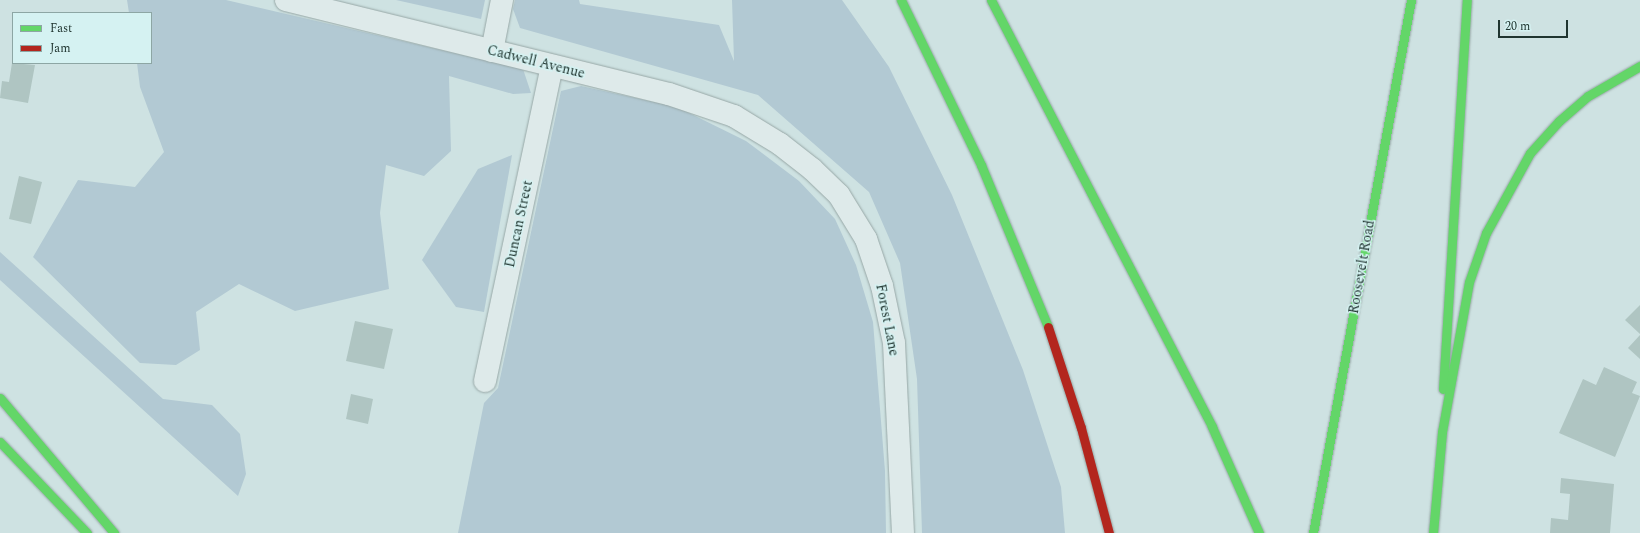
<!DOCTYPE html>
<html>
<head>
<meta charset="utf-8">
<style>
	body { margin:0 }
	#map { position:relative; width:1640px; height:533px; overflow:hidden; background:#cee2e2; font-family:Spectral,serif }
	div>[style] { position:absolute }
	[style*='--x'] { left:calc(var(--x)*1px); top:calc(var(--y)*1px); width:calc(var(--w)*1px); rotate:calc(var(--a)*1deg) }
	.green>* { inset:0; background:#b2c9d3 }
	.building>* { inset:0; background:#afc5c2 }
	.roads { filter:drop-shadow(0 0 1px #97a7a6) drop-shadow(0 0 1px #97a7a6) }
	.street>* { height:22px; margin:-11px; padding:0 11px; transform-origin:11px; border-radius:11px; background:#deeaea }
	.fast>* { height:9px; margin:-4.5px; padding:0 4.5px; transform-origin:4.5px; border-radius:4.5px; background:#63d668 }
	.jam>* { height:9px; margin:-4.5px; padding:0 4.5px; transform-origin:4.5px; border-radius:4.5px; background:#b3261e }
	span { translate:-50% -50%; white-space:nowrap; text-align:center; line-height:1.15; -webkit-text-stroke:3px #d5f2f2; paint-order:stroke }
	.street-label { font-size:14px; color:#203530 }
	.legend { position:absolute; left:12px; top:12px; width:140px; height:52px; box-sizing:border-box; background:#d5f2f2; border:1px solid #8da6a4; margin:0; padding:5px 7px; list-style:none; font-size:12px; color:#203530 }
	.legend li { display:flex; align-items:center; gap:8px; height:20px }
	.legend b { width:20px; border:1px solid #8da6a4 }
	.scale { position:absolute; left:1498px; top:20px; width:70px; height:18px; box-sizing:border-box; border:2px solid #203530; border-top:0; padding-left:5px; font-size:12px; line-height:14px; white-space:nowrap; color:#203530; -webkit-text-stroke:3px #d5f2f2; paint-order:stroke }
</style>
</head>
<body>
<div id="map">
	<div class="green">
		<i style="clip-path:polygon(127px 0,226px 0,523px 69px,531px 93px,513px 94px,449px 76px,451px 151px,424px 176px,386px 165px,380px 213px,389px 289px,295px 311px,239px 284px,196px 312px,200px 350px,176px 365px,140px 363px,33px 257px,78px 180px,135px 187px,164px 152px,140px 87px,137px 63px,151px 63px,151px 13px,129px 13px)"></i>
		<i style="clip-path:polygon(396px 0,485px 0,481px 19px)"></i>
		<i style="clip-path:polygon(515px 0,579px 0,580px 4px,719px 25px,734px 61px,732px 0,842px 0,889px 67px,952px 195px,1023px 370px,1061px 487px,1065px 533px,922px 533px,917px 379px,900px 263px,869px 192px,758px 95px,520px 28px,513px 9px)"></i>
		<i style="clip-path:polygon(581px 86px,677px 107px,746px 141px,799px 181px,835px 219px,856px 265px,873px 322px,885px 471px,886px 533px,458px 533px,484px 403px,498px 388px,561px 91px)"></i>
		<i style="clip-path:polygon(512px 155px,484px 312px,456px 307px,422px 260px,478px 169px)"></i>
		<i style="clip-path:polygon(0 252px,163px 399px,212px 405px,240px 434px,246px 474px,238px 496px,0 280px)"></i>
	</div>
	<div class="building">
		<i style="clip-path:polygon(12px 63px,35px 65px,28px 103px,0 98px,2px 81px,9px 82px)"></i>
		<i style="clip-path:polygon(19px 176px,42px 182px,31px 224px,9px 219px)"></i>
		<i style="clip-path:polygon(1640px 305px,1640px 334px,1625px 320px)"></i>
		<i style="clip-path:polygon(355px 321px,393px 329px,384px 369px,346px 361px)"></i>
		<i style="clip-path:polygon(1640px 335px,1640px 359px,1628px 348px)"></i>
		<i style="clip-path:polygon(1604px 367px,1637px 382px,1632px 393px,1640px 396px,1615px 457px,1559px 433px,1583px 379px,1596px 385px)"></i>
		<i style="clip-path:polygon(351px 394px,373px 399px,368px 424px,346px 419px)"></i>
		<i style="clip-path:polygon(1561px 478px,1614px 484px,1610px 533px,1550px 533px,1551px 518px,1568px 520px,1570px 494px,1560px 493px)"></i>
	</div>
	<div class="roads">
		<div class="street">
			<i style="--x:286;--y:0;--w:394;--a:13.8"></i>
			<i style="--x:669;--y:94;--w:69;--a:18.7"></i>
			<i style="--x:734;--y:116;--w:54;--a:31.3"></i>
			<i style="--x:780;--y:144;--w:41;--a:38"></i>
			<i style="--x:812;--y:169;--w:37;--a:44"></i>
			<i style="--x:839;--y:195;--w:52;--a:58.5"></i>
			<i style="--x:866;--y:239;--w:50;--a:71.2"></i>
			<i style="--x:882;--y:286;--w:58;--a:78.1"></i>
			<i style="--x:894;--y:343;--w:190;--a:87.3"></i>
			<i style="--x:492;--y:51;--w:52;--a:-78.9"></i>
			<i style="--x:485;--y:381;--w:322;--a:-78"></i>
		</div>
		<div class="fast">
			<i style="--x:901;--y:0;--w:183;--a:64.1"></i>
			<i style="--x:981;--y:165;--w:175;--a:67.5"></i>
			<i style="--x:991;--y:0;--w:481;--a:62.6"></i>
			<i style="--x:1212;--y:427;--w:116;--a:66.1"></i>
			<i style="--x:1443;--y:389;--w:390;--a:-86.5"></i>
			<i style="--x:0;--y:398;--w:177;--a:49.8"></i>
			<i style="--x:0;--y:442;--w:126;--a:46.3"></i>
			<i style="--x:1313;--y:533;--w:542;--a:-79.58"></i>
			<i style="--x:1433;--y:533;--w:101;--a:-84.9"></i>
			<i style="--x:1442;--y:432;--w:152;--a:-79.8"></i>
			<i style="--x:1469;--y:282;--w:52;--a:-70.9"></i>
			<i style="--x:1486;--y:233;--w:91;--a:-61.2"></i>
			<i style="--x:1530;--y:153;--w:43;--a:-47.8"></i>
			<i style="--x:1559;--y:121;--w:38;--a:-41"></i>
			<i style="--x:1588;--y:96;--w:60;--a:-30"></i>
		</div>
		<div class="jam">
			<i style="--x:1048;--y:327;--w:106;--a:71.9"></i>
			<i style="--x:1081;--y:428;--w:109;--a:75.1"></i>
		</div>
	</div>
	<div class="street-label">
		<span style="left:536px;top:62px;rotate:14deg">Cadwell Avenue</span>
		<span style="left:519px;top:224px;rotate:-78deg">Duncan Street</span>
		<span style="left:1362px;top:267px;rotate:-80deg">Roosevelt Road</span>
		<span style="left:887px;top:320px;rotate:79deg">Forest Lane</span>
	</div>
	<ul class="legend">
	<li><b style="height:5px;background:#63d668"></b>Fast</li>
	<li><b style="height:5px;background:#b3261e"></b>Jam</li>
	</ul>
	<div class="scale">20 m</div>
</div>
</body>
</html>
